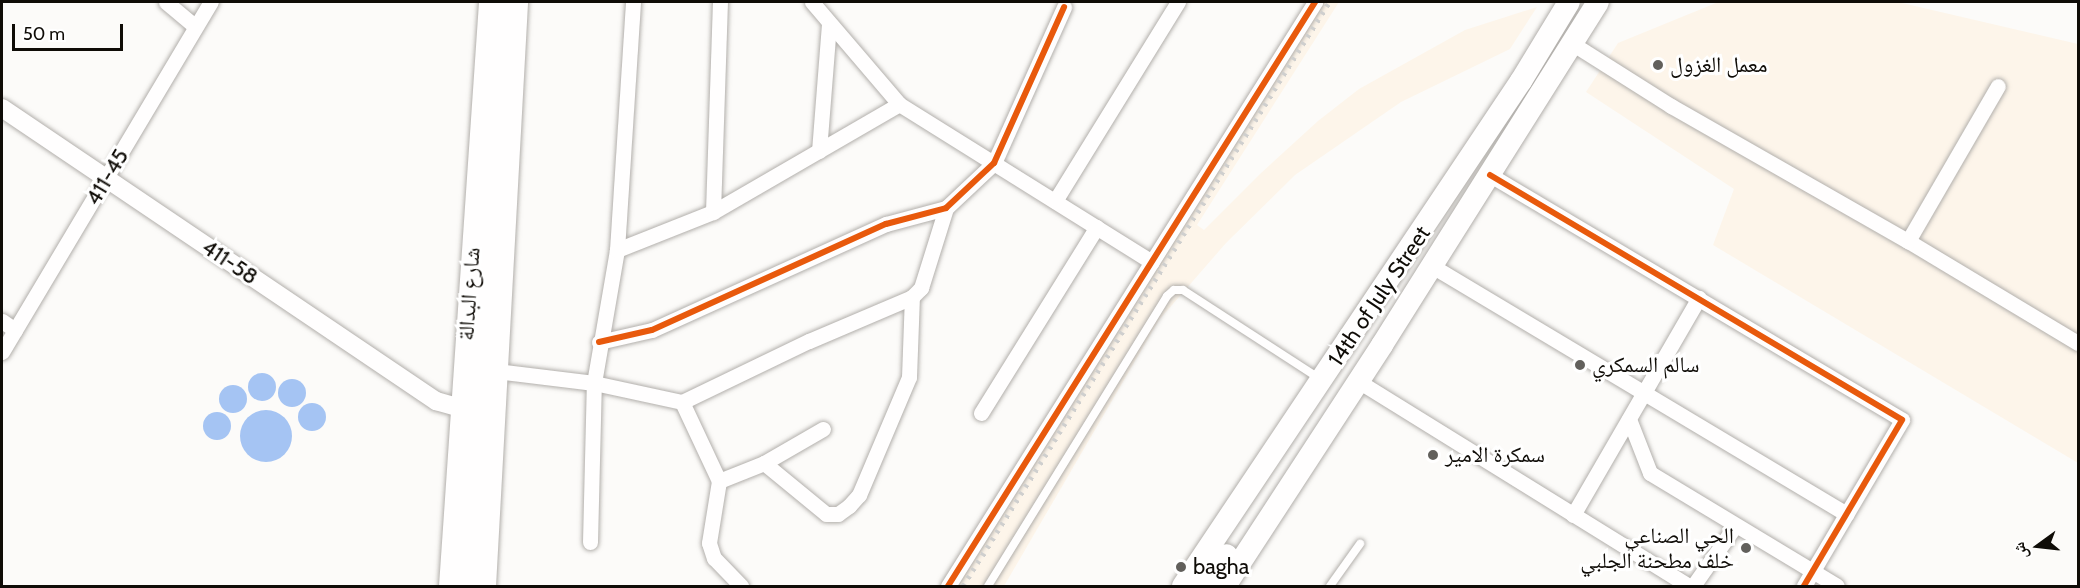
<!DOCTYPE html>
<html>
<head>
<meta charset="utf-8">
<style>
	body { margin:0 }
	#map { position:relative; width:2080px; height:588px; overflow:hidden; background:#fcfbf9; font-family:Cabin,"Noto Naskh Arabic",sans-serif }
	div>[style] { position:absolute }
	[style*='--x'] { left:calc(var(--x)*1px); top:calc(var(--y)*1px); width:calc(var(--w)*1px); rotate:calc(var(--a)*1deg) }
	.built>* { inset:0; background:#fdf5ea }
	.water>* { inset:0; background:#a5c4f3 }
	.round { border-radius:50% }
	.roads { filter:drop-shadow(0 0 2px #b2afab) drop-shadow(0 0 2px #b2afab) }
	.service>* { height:8px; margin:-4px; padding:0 4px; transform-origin:4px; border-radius:4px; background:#fffefe }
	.minor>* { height:15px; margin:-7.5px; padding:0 7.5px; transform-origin:7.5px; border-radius:7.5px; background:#fffefe }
	.tertiary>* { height:18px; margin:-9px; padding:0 9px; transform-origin:9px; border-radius:9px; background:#fffefe }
	.secondary>* { height:21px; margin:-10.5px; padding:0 10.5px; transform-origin:10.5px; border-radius:10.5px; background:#fffefe }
	.primary>* { height:22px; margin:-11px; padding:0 11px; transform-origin:11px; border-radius:11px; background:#fffefe }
	.trunk>* { height:24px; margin:-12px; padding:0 12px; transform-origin:12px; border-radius:12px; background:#fffefe }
	.rail>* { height:4.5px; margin-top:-2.25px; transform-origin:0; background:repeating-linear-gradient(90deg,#cfcfce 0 3px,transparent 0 9px) }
	.cycleway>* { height:6px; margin:-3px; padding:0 3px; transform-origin:3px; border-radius:3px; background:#e8590c }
	.dots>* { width:16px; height:16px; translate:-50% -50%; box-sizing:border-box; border:3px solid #fff; border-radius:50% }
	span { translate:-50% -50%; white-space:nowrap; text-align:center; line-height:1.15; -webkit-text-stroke:6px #fff; paint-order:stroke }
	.poi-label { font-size:22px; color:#0f0c07 }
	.left { translate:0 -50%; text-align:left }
	.right { translate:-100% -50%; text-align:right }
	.street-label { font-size:22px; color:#0f0c07 }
	.frame { position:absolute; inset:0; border:3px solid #0f0c07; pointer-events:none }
	.north { position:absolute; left:2008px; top:516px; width:60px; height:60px; -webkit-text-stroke:4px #fff; paint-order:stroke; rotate:255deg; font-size:16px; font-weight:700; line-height:24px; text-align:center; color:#0f0c07 }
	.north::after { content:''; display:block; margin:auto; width:21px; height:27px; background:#0f0c07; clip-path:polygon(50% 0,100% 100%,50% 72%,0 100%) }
	.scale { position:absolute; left:12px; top:24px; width:111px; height:27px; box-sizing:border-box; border:3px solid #0f0c07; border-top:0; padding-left:8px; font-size:18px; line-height:21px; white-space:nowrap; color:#0f0c07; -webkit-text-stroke:4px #fff; paint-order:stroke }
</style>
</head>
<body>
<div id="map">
	<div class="built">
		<i style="clip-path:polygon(1311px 2px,1339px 2px,1197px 225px,1204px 230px,1260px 174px,1318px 121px,1359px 89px,1465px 30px,1537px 7px,1510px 49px,1401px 102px,1295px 175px,1226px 243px,1159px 320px,1004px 586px,942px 586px)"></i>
		<i style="clip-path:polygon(1716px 3px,1902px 3px,2078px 44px,2078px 463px,1713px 245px,1734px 189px,1586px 92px,1618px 43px)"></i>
	</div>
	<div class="water">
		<i class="round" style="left:248px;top:373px;width:28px;height:28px"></i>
		<i class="round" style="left:278px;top:379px;width:28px;height:28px"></i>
		<i class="round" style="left:219px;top:385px;width:28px;height:28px"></i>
		<i class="round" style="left:298px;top:403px;width:28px;height:28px"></i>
		<i class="round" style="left:240px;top:410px;width:52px;height:52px"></i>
		<i class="round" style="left:203px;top:412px;width:28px;height:28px"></i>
	</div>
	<div class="roads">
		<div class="service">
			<i style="--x:988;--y:586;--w:341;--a:-58.3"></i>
			<i style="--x:1167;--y:296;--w:9;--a:-41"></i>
			<i style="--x:1174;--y:290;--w:9;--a:0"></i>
			<i style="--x:1183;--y:290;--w:163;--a:33"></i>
			<i style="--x:1330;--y:586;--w:52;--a:-54.5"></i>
		</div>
		<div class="minor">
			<i style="--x:166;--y:2;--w:38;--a:40"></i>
			<i style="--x:812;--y:2;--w:134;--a:49.5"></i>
			<i style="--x:899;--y:104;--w:298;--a:32"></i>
			<i style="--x:1573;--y:44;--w:116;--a:32.3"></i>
			<i style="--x:1671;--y:106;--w:273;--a:29.7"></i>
			<i style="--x:1908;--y:241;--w:198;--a:31"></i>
			<i style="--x:819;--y:151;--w:127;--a:-85.5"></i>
			<i style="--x:1490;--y:175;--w:479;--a:30.7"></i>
			<i style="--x:1902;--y:420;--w:193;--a:120.6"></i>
			<i style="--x:1055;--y:201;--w:234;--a:-58.3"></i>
			<i style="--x:713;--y:212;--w:210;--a:-88.1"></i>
			<i style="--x:1908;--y:241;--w:179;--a:-59.9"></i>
			<i style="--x:617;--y:250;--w:103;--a:-21.6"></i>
			<i style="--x:713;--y:212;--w:215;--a:-30.1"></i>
			<i style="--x:1432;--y:266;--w:483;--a:30.9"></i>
			<i style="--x:2;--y:321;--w:16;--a:35"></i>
			<i style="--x:599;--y:342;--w:54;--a:-12.8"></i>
			<i style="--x:652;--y:330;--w:257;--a:-24.4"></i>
			<i style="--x:886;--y:224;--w:62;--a:-14.9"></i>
			<i style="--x:946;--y:208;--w:66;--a:-43.2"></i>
			<i style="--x:994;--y:163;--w:171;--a:-65.8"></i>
			<i style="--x:2;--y:352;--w:408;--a:-59.2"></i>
			<i style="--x:496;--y:371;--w:99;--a:7"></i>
			<i style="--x:594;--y:383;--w:90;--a:12.2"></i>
			<i style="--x:682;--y:402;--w:141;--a:-25.7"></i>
			<i style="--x:809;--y:341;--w:112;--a:-23.1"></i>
			<i style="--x:912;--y:297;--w:13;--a:-45"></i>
			<i style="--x:921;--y:288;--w:84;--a:-72.6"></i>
			<i style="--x:1358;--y:381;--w:389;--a:31.8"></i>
			<i style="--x:682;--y:402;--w:87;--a:64.9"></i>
			<i style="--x:719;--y:481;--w:63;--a:99.2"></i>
			<i style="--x:709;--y:543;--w:16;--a:72"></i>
			<i style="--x:714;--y:558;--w:39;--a:46"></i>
			<i style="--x:981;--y:413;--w:219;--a:-58.1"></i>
			<i style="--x:1629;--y:419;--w:58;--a:68.7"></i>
			<i style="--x:1650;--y:473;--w:218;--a:31.1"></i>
			<i style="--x:764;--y:463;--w:80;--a:39.4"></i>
			<i style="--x:826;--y:514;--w:12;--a:0"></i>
			<i style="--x:838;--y:514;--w:14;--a:-36"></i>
			<i style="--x:849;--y:506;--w:15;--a:-48"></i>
			<i style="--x:859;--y:495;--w:128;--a:-67"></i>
			<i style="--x:909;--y:377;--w:80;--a:-87.9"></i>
			<i style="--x:719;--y:481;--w:48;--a:-21.8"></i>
			<i style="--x:764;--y:463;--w:68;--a:-30"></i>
			<i style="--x:1573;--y:515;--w:251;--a:-59.9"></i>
			<i style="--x:590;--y:542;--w:159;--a:-88.6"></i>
			<i style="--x:594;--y:383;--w:135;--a:-80.2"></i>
			<i style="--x:617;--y:250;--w:249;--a:-86.3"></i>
			<i style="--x:948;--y:586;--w:690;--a:-57.85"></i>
			<i style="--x:1693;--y:586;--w:73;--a:-55"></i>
		</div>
		<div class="tertiary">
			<i style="--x:2;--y:108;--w:524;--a:34.02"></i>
			<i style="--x:436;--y:401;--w:26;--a:16"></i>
		</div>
		<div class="secondary">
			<i style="--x:449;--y:586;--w:585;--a:-86.08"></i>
			<i style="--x:485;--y:586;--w:585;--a:-86.86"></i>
		</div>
		<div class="primary">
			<i style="--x:1183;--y:586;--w:608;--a:-56.21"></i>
			<i style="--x:1521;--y:81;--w:92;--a:-58.7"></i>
			<i style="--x:1206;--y:586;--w:37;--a:-56"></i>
			<i style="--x:1225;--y:586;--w:288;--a:-56.9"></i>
			<i style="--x:1382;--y:345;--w:405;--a:-57.8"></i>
		</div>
		<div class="trunk">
			<i style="--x:467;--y:586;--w:479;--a:-86.5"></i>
			<i style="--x:496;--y:108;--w:106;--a:-85.1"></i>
		</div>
	</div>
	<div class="rail">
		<i style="--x:963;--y:586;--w:689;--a:-57.92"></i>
	</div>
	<div class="cycleway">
		<i style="--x:1490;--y:175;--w:479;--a:30.7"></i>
		<i style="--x:1902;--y:420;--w:193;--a:120.6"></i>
		<i style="--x:599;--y:342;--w:54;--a:-12.8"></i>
		<i style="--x:652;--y:330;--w:257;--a:-24.4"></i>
		<i style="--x:886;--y:224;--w:62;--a:-14.9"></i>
		<i style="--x:946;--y:208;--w:66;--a:-43.2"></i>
		<i style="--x:994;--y:163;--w:171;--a:-65.8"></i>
		<i style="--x:948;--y:586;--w:690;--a:-57.85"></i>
	</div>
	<div class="dots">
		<i style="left:1658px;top:65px;background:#62605c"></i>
		<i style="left:1580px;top:365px;background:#62605c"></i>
		<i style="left:1433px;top:455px;background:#62605c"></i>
		<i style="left:1746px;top:548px;background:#62605c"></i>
		<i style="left:1181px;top:567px;background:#62605c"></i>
	</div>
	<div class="poi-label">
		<span class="left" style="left:1670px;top:65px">معمل الغزول</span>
		<span class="left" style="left:1592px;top:365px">سالم السمكري</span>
		<span class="left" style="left:1445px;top:455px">سمكرة الامير</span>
		<span class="right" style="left:1734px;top:548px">الحي الصناعي<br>خلف مطحنة الجلبي</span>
		<span class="left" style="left:1193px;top:567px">bagha</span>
	</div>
	<div class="street-label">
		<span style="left:107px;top:177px;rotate:-59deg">411-45</span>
		<span style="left:230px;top:262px;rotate:34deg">411-58</span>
		<span style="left:469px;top:294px;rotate:-86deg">شارع البدالة</span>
		<span style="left:1379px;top:296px;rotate:-56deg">14th of July Street</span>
	</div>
	<div class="frame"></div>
	<div class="north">ش</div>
	<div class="scale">50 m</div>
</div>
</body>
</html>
